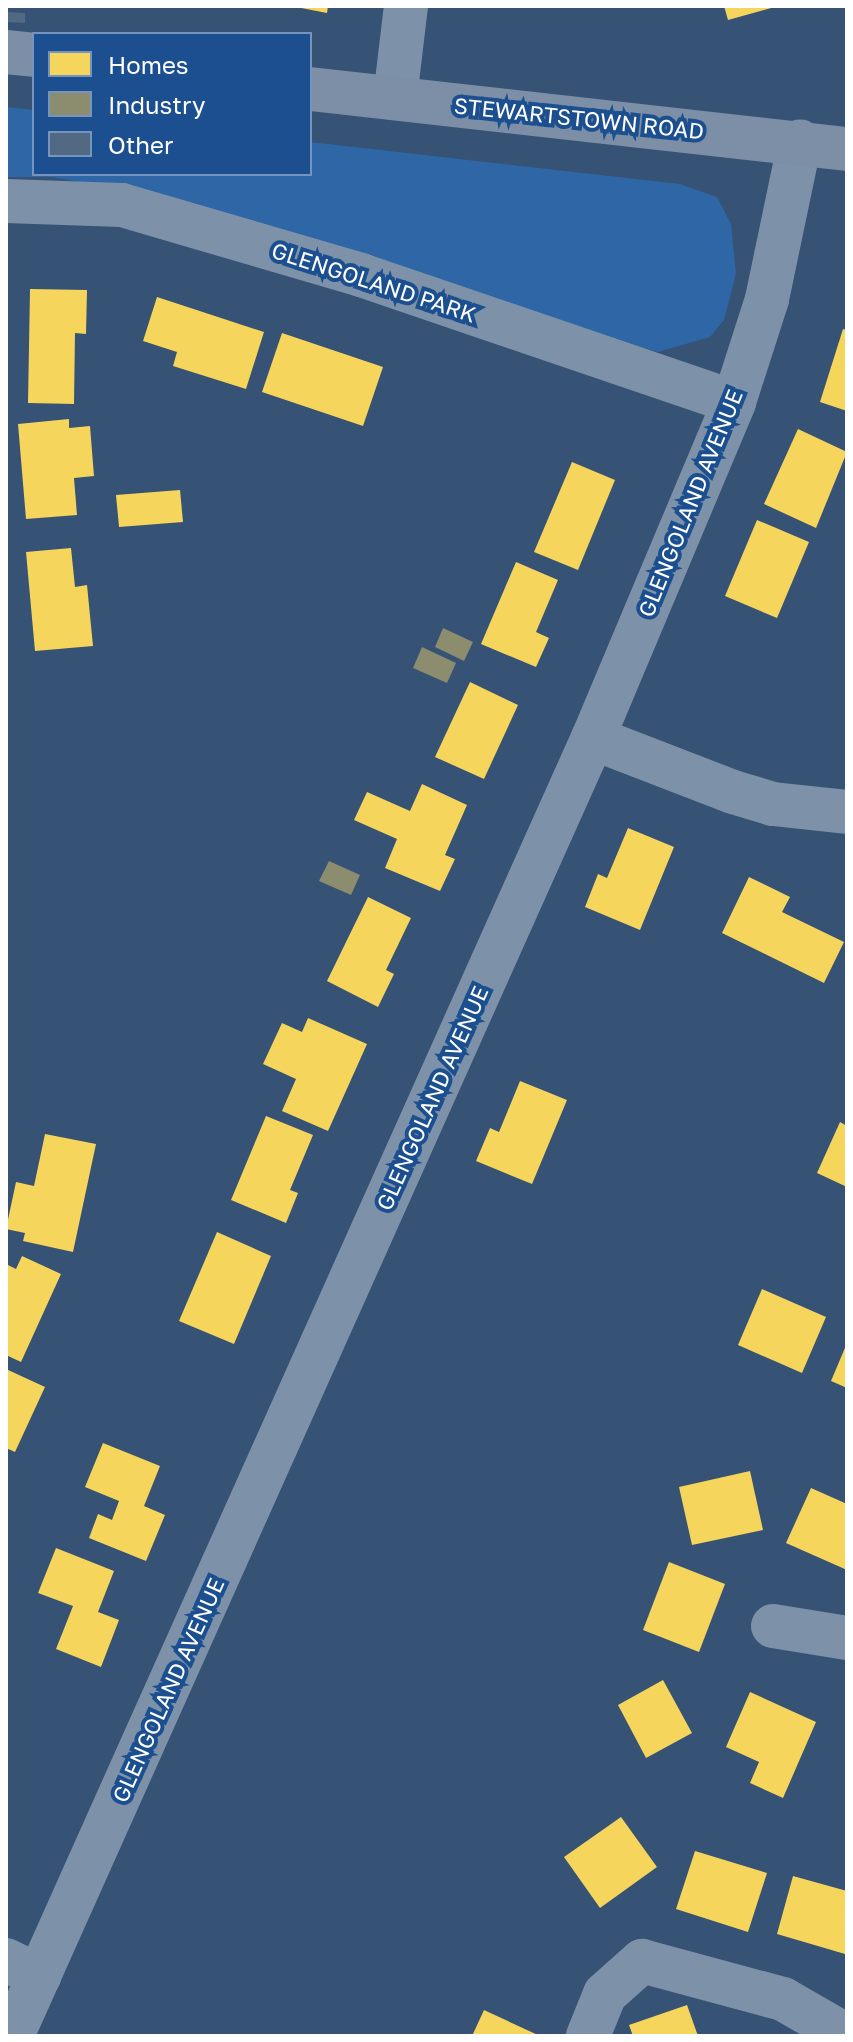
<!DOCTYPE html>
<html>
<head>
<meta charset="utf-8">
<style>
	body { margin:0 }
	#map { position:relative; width:853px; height:2042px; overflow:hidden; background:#365274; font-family:"Golos Text",sans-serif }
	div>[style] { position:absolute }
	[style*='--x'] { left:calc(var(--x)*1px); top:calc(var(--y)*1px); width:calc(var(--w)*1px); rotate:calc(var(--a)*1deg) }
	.green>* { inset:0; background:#2f66a5 }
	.homes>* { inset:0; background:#f6d55c }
	.industry>* { inset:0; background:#8c8c6e }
	.building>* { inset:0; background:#526984 }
	.minor>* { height:44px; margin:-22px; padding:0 22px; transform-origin:22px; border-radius:22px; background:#7d92a8 }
	.major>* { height:44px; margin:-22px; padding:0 22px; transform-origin:22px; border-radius:22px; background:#7d8ea7 }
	span { translate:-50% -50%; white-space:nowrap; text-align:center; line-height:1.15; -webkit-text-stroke:8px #1b4f8f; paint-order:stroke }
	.street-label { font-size:22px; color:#fff }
	.frame { position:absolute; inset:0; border:8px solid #fff; pointer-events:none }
	.legend { position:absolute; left:32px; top:32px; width:280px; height:144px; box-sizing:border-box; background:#1b4f8f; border:2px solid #7695bc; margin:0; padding:10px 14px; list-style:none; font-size:24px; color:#fff }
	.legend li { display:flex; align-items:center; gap:16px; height:40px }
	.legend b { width:40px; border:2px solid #7695bc }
</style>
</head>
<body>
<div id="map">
	<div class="green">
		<i style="clip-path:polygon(6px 107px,34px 110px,34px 174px,310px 174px,310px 142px,680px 184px,717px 197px,731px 224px,736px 274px,724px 320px,710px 337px,658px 352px,519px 314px,194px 203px,52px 177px,6px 177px)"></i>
	</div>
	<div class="homes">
		<i style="clip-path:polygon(291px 6px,328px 6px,327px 13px)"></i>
		<i style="clip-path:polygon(724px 6px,775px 6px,775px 7px,728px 20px)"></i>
		<i style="clip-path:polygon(30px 289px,87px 290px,86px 334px,75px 333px,74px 404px,28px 403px)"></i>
		<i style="clip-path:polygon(157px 297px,264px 332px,246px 389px,173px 366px,177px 352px,143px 341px)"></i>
		<i style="clip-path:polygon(843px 329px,847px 330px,847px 411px,820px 402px)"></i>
		<i style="clip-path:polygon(282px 333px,383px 367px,363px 426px,262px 392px)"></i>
		<i style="clip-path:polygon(69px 419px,69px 428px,90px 426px,94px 476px,74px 478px,77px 515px,26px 519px,18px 424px)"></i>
		<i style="clip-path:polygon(798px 429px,847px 452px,816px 528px,764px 504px)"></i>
		<i style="clip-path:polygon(572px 462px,615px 480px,578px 570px,534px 552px)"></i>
		<i style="clip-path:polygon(180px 490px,183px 522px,119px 527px,116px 495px)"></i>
		<i style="clip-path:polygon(757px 520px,809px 542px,777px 618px,725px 596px)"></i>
		<i style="clip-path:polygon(71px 548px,75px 587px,87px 585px,93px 646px,35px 651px,26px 552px)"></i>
		<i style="clip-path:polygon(516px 562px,558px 580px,536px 632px,549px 638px,536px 667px,481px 644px)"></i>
		<i style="clip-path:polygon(470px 682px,518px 705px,484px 779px,435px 757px)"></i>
		<i style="clip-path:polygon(422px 784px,467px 805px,445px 855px,455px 859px,440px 891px,385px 868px,397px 839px,354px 820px,367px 792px,410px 811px)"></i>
		<i style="clip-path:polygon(628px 828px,674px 847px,640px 930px,585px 907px,598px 874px,607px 878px)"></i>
		<i style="clip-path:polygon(749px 877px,790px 897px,782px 912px,844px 942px,824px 983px,722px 933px)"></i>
		<i style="clip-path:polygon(368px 897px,411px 918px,386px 970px,394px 974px,378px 1007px,327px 981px)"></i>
		<i style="clip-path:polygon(308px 1018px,367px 1044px,328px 1131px,282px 1111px,296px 1079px,263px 1064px,282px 1023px,302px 1032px)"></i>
		<i style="clip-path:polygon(520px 1081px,567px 1100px,532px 1184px,476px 1161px,490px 1128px,499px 1132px)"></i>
		<i style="clip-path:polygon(266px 1116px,313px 1135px,290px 1190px,298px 1193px,286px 1223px,231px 1200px)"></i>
		<i style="clip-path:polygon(840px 1122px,847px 1126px,847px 1187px,817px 1173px)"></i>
		<i style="clip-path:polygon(45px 1134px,96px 1144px,73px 1252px,23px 1241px,25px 1233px,6px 1229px,16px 1182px,34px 1186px)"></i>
		<i style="clip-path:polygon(217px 1232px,271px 1256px,234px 1344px,179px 1321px)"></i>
		<i style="clip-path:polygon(22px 1256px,61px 1274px,21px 1362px,6px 1355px,6px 1264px,16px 1269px)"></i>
		<i style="clip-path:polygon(762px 1289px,826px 1317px,802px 1373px,738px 1345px)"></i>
		<i style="clip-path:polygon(847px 1343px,847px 1388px,831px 1381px)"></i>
		<i style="clip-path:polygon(6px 1369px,45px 1387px,15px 1452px,6px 1448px)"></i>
		<i style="clip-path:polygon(103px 1443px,160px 1466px,144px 1506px,165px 1515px,146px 1561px,89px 1538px,98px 1514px,112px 1520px,119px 1501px,85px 1487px)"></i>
		<i style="clip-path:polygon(750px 1471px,763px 1530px,692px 1545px,679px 1487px)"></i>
		<i style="clip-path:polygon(811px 1488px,847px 1504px,847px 1570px,786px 1543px)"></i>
		<i style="clip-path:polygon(56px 1548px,114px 1571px,98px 1612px,119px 1620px,101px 1667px,56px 1649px,73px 1606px,38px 1593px)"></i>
		<i style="clip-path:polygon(669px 1562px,725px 1584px,699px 1652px,643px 1630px)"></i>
		<i style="clip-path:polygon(663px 1680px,692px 1733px,646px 1758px,618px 1705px)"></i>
		<i style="clip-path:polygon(750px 1692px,816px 1722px,783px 1798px,750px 1783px,759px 1762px,726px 1747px)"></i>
		<i style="clip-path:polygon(621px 1817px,657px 1867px,600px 1908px,564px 1857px)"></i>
		<i style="clip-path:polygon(695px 1851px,767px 1873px,748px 1932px,676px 1909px)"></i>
		<i style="clip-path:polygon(793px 1876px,847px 1891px,845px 1954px,777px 1934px)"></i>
		<i style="clip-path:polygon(687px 2005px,698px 2036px,633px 2036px,629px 2025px)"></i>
		<i style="clip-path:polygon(484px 2010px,540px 2036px,472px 2036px)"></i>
	</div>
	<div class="industry">
		<i style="clip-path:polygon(443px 628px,473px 642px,464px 661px,435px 647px)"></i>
		<i style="clip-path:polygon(422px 647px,456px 663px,447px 683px,413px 668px)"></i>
		<i style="clip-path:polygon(329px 861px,360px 875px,351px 895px,319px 881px)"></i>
	</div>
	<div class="building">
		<i style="clip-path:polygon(6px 12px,25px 13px,25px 23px,6px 22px)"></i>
	</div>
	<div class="minor">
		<i style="--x:395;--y:98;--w:93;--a:-83.2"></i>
		<i style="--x:6;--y:201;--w:116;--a:2"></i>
		<i style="--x:122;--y:205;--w:249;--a:16.3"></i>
		<i style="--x:361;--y:275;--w:394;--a:18.8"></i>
		<i style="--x:593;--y:738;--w:150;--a:21.1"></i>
		<i style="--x:733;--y:792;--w:42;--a:16.7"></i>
		<i style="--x:773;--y:804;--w:74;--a:6.2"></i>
		<i style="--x:773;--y:1626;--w:75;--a:9.2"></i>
		<i style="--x:6;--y:1960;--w:37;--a:26"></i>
		<i style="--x:12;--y:2036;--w:1422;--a:-65.89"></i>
		<i style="--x:593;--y:738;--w:364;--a:-67.2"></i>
		<i style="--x:734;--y:402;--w:108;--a:-72.2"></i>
		<i style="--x:767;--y:299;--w:161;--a:-78.2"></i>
		<i style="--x:588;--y:2036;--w:45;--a:-68"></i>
		<i style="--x:605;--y:1994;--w:50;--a:-41.7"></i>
		<i style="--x:642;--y:1961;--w:146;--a:15.1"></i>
		<i style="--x:783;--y:1999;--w:74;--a:30"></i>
	</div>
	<div class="major">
		<i style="--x:6;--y:52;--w:28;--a:6"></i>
		<i style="--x:310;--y:89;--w:540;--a:6.38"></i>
	</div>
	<div class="street-label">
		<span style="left:579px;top:118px;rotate:6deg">STEWARTSTOWN ROAD</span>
		<span style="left:374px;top:282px;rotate:18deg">GLENGOLAND PARK</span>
		<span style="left:690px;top:503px;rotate:-68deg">GLENGOLAND AVENUE</span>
		<span style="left:432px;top:1098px;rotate:-66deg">GLENGOLAND AVENUE</span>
		<span style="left:168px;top:1690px;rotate:-66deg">GLENGOLAND AVENUE</span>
	</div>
	<div class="frame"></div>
	<ul class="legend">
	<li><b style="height:22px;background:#f6d55c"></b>Homes</li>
	<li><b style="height:22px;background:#8c8c6e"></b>Industry</li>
	<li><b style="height:22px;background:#526984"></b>Other</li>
	</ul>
</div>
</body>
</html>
